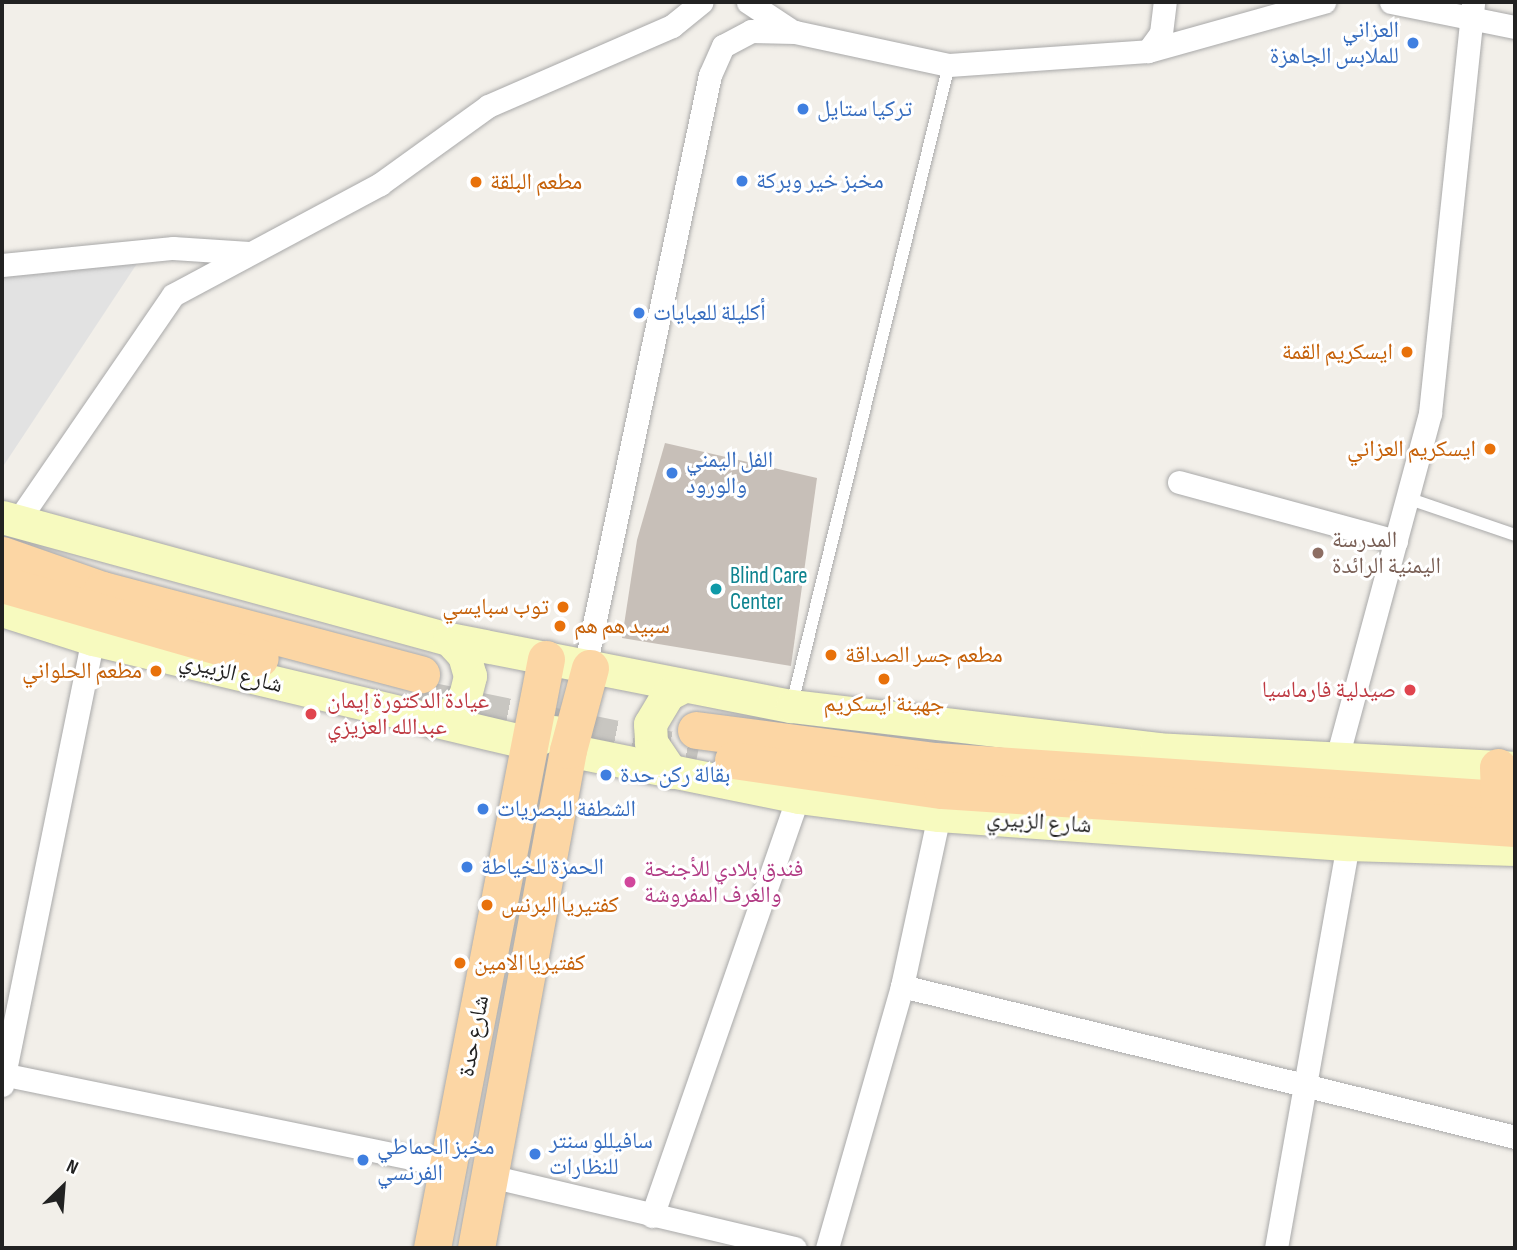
<!DOCTYPE html>
<html>
<head>
<meta charset="utf-8">
<style>
	body { margin:0 }
	#map { position:relative; width:1517px; height:1250px; overflow:hidden; background:#f2efe9; font-family:"Sofia Sans Condensed","Noto Naskh Arabic",sans-serif }
	div>[style] { position:absolute }
	[style*='--x'] { left:calc(var(--x)*1px); top:calc(var(--y)*1px); width:calc(var(--w)*1px); rotate:calc(var(--a)*1deg) }
	.parking>* { inset:0; background:#e2e2e2 }
	.building>* { inset:0; background:#c7bfb8 }
	.primary-tunnel>* { height:37px; margin-top:-18.5px; transform-origin:0; background:repeating-linear-gradient(90deg,#c8c6c1 0 37px,transparent 0 55px) }
	.roads { filter:drop-shadow(0 0 2px #a9a9a9) drop-shadow(0 0 2px #a9a9a9) }
	.service>* { height:12px; margin:-6px; padding:0 6px; transform-origin:6px; border-radius:6px; background:#fff }
	.minor>* { height:23px; margin:-11.5px; padding:0 11.5px; transform-origin:11.5px; border-radius:11.5px; background:#fff }
	.secondary>* { height:33px; margin:-16.5px; padding:0 16.5px; transform-origin:16.5px; border-radius:16.5px; background:#f7fabf }
	.primary>* { height:37px; margin:-18.5px; padding:0 18.5px; transform-origin:18.5px; border-radius:18.5px; background:#fcd6a4 }
	.dots>* { width:19px; height:19px; translate:-50% -50%; box-sizing:border-box; border:4px solid #fff; border-radius:50% }
	span { translate:-50% -50%; white-space:nowrap; text-align:center; line-height:1.15; -webkit-text-stroke:6px #fff; paint-order:stroke }
	.shop-label { font-size:23px; color:#366cbe }
	.right { translate:-100% -50%; text-align:right }
	.left { translate:0 -50%; text-align:left }
	.food-label { font-size:23px; color:#c56008 }
	.education-label { font-size:23px; color:#785e54 }
	.culture-label { font-size:23px; color:#0d838f }
	.street-label { font-size:23px; color:#222 }
	.health-label { font-size:23px; color:#be3a42 }
	.hotel-label { font-size:23px; color:#b23c85 }
	.frame { position:absolute; inset:0; border:4px solid #222; pointer-events:none }
	.north { position:absolute; left:28px; top:1152px; width:70px; height:70px; -webkit-text-stroke:5px #fff; paint-order:stroke; rotate:25deg; font-size:19px; font-weight:700; line-height:28px; text-align:center; color:#222 }
	.north::after { content:''; display:block; margin:auto; width:24px; height:32px; background:#222; clip-path:polygon(50% 0,100% 100%,50% 72%,0 100%) }
</style>
</head>
<body>
<div id="map">
	<div class="parking">
		<i style="clip-path:polygon(2px 256px,140px 259px,2px 468px)"></i>
	</div>
	<div class="building">
		<i style="clip-path:polygon(665px 443px,817px 478px,791px 666px,622px 638px,637px 540px)"></i>
	</div>
	<div class="primary-tunnel">
		<i style="--x:417;--y:698;--w:286;--a:11.5"></i>
	</div>
	<div class="roads">
		<div class="service">
			<i style="--x:1407;--y:498;--w:114;--a:18.9"></i>
			<i style="--x:792;--y:704;--w:658;--a:-76.2"></i>
		</div>
		<div class="minor">
			<i style="--x:748;--y:2;--w:49;--a:33.4"></i>
			<i style="--x:1391;--y:2;--w:126;--a:11.4"></i>
			<i style="--x:1148;--y:51;--w:22;--a:-54"></i>
			<i style="--x:1161;--y:33;--w:31;--a:-83"></i>
			<i style="--x:2;--y:265;--w:172;--a:-5.7"></i>
			<i style="--x:173;--y:248;--w:76;--a:3.8"></i>
			<i style="--x:1179;--y:482;--w:225;--a:15.2"></i>
			<i style="--x:17;--y:522;--w:275;--a:-55.5"></i>
			<i style="--x:173;--y:295;--w:235;--a:-28.2"></i>
			<i style="--x:380;--y:184;--w:133;--a:-35.8"></i>
			<i style="--x:488;--y:106;--w:201;--a:-23.5"></i>
			<i style="--x:672;--y:26;--w:38;--a:-39"></i>
			<i style="--x:585;--y:667;--w:605;--a:-78.08"></i>
			<i style="--x:710;--y:75;--w:32;--a:-66"></i>
			<i style="--x:723;--y:46;--w:32;--a:-28"></i>
			<i style="--x:751;--y:31;--w:44;--a:1.3"></i>
			<i style="--x:795;--y:32;--w:157;--a:12.1"></i>
			<i style="--x:949;--y:65;--w:199;--a:-4"></i>
			<i style="--x:1148;--y:51;--w:183;--a:-15.6"></i>
			<i style="--x:1337;--y:758;--w:357;--a:-74.9"></i>
			<i style="--x:1430;--y:413;--w:413;--a:-84"></i>
			<i style="--x:902;--y:986;--w:631;--a:13.84"></i>
			<i style="--x:2;--y:1074;--w:456;--a:11.6"></i>
			<i style="--x:2;--y:1085;--w:455;--a:-78.5"></i>
			<i style="--x:490;--y:1176;--w:313;--a:13.3"></i>
			<i style="--x:652;--y:1216;--w:444;--a:-70.8"></i>
			<i style="--x:827;--y:1248;--w:273;--a:-74"></i>
			<i style="--x:902;--y:986;--w:175;--a:-77.8"></i>
			<i style="--x:1276;--y:1248;--w:410;--a:-79.9"></i>
		</div>
		<div class="secondary">
			<i style="--x:2;--y:517;--w:463;--a:15.3"></i>
			<i style="--x:449;--y:639;--w:349;--a:11.1"></i>
			<i style="--x:792;--y:706;--w:367;--a:6.7"></i>
			<i style="--x:1156;--y:749;--w:360;--a:3"></i>
			<i style="--x:2;--y:610;--w:96;--a:17.7"></i>
			<i style="--x:93;--y:639;--w:448;--a:13.4"></i>
			<i style="--x:529;--y:743;--w:27;--a:-24"></i>
			<i style="--x:432;--y:721;--w:22;--a:-22"></i>
			<i style="--x:452;--y:713;--w:21;--a:-53"></i>
			<i style="--x:465;--y:696;--w:21;--a:-76"></i>
			<i style="--x:470;--y:676;--w:22;--a:-106"></i>
			<i style="--x:464;--y:655;--w:22;--a:-133"></i>
			<i style="--x:568;--y:750;--w:235;--a:11.5"></i>
			<i style="--x:798;--y:797;--w:142;--a:7.3"></i>
			<i style="--x:939;--y:815;--w:410;--a:4.1"></i>
			<i style="--x:1348;--y:844;--w:167;--a:1.7"></i>
			<i style="--x:671;--y:772;--w:36;--a:-124"></i>
			<i style="--x:651;--y:742;--w:18;--a:-93"></i>
			<i style="--x:650;--y:724;--w:35;--a:-59"></i>
			<i style="--x:668;--y:694;--w:18;--a:-27"></i>
		</div>
		<div class="primary">
			<i style="--x:2;--y:555;--w:106;--a:19.3"></i>
			<i style="--x:102;--y:590;--w:330;--a:14.8"></i>
			<i style="--x:2;--y:584;--w:268;--a:16"></i>
			<i style="--x:696;--y:730;--w:241;--a:7.4"></i>
			<i style="--x:935;--y:761;--w:581;--a:3.85"></i>
			<i style="--x:733;--y:760;--w:211;--a:8.2"></i>
			<i style="--x:942;--y:790;--w:574;--a:3.79"></i>
			<i style="--x:1498;--y:767;--w:32;--a:88"></i>
			<i style="--x:432;--y:1248;--w:600;--a:-79.05"></i>
			<i style="--x:476;--y:1248;--w:506;--a:-79.53"></i>
			<i style="--x:568;--y:750;--w:85;--a:-75"></i>
		</div>
	</div>
	<div class="dots">
		<i style="left:1413px;top:43px;background:#3f7fe0"></i>
		<i style="left:803px;top:109px;background:#3f7fe0"></i>
		<i style="left:742px;top:181px;background:#3f7fe0"></i>
		<i style="left:476px;top:182px;background:#e8710a"></i>
		<i style="left:639px;top:313px;background:#3f7fe0"></i>
		<i style="left:1407px;top:352px;background:#e8710a"></i>
		<i style="left:1490px;top:449px;background:#e8710a"></i>
		<i style="left:672px;top:473px;background:#3f7fe0"></i>
		<i style="left:1318px;top:553px;background:#8d6e63"></i>
		<i style="left:716px;top:589px;background:#0f9aa8"></i>
		<i style="left:563px;top:607px;background:#e8710a"></i>
		<i style="left:560px;top:626px;background:#e8710a"></i>
		<i style="left:831px;top:655px;background:#e8710a"></i>
		<i style="left:156px;top:671px;background:#e8710a"></i>
		<i style="left:884px;top:679px;background:#e8710a"></i>
		<i style="left:1410px;top:690px;background:#e0444e"></i>
		<i style="left:311px;top:714px;background:#e0444e"></i>
		<i style="left:606px;top:775px;background:#3f7fe0"></i>
		<i style="left:483px;top:809px;background:#3f7fe0"></i>
		<i style="left:467px;top:867px;background:#3f7fe0"></i>
		<i style="left:630px;top:882px;background:#d1479c"></i>
		<i style="left:487px;top:905px;background:#e8710a"></i>
		<i style="left:460px;top:963px;background:#e8710a"></i>
		<i style="left:535px;top:1154px;background:#3f7fe0"></i>
		<i style="left:363px;top:1160px;background:#3f7fe0"></i>
	</div>
	<div class="shop-label">
		<span class="right" style="left:1399px;top:43px">العزاني<br>للملابس الجاهزة</span>
		<span class="left" style="left:817px;top:109px">تركيا ستايل</span>
		<span class="left" style="left:756px;top:181px">مخبز خير وبركة</span>
		<span class="left" style="left:653px;top:313px">أكليلة للعبايات</span>
		<span class="left" style="left:686px;top:473px">الفل اليمني<br>والورود</span>
		<span class="left" style="left:620px;top:775px">بقالة ركن حدة</span>
		<span class="left" style="left:497px;top:809px">الشطفة للبصريات</span>
		<span class="left" style="left:481px;top:867px">الحمزة للخياطة</span>
		<span class="left" style="left:549px;top:1154px">سافيللو سنتر<br>للنظارات</span>
		<span class="left" style="left:377px;top:1160px">مخبز الحماطي<br>الفرنسي</span>
	</div>
	<div class="food-label">
		<span class="left" style="left:490px;top:182px">مطعم البلقة</span>
		<span class="right" style="left:1393px;top:352px">ايسكريم القمة</span>
		<span class="right" style="left:1476px;top:449px">ايسكريم العزاني</span>
		<span class="right" style="left:549px;top:607px">توب سبايسي</span>
		<span class="left" style="left:574px;top:626px">سبيد هم هم</span>
		<span class="left" style="left:845px;top:655px">مطعم جسر الصداقة</span>
		<span class="right" style="left:142px;top:671px">مطعم الحلواني</span>
		<span style="left:884px;top:704px">جهينة ايسكريم</span>
		<span class="left" style="left:501px;top:905px">كفتيريا البرنس</span>
		<span class="left" style="left:474px;top:963px">كفتيريا الامين</span>
	</div>
	<div class="education-label">
		<span class="left" style="left:1332px;top:553px">المدرسة<br>اليمنية الرائدة</span>
	</div>
	<div class="culture-label">
		<span class="left" style="left:730px;top:589px">Blind Care<br>Center</span>
	</div>
	<div class="street-label">
		<span style="left:231px;top:673px;rotate:14deg">شارع الزبيري</span>
		<span style="left:1039px;top:822px;rotate:4deg">شارع الزبيري</span>
		<span style="left:474px;top:1036px;rotate:-79deg">شارع حدة</span>
	</div>
	<div class="health-label">
		<span class="right" style="left:1396px;top:690px">صيدلية فارماسيا</span>
		<span class="left" style="left:327px;top:714px">عيادة الدكتورة إيمان<br>عبدالله العزيزي</span>
	</div>
	<div class="hotel-label">
		<span class="left" style="left:644px;top:882px">فندق بلادي للأجنحة<br>والغرف المفروشة</span>
	</div>
	<div class="frame"></div>
	<div class="north">N</div>
</div>
</body>
</html>
